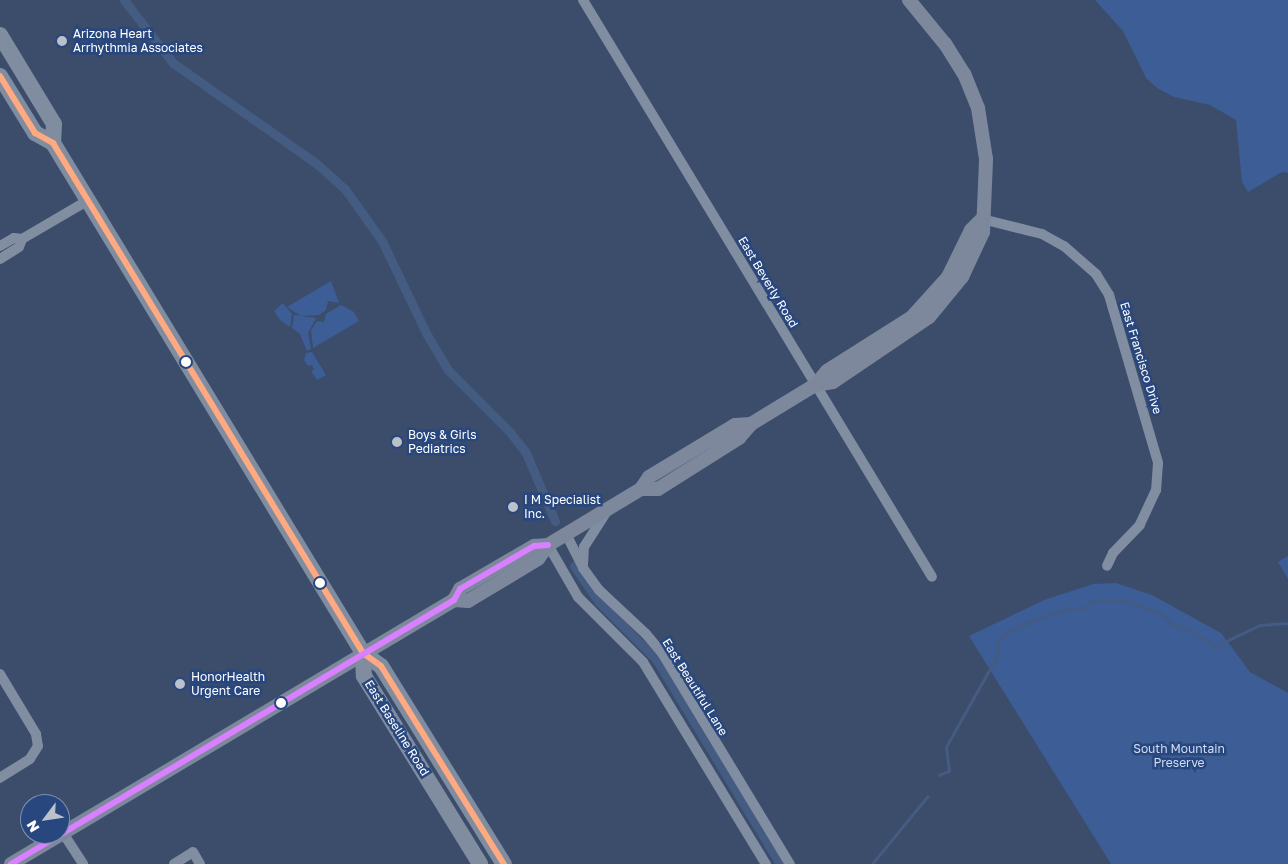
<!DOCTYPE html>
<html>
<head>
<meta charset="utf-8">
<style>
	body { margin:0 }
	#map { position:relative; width:1288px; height:864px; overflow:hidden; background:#3c4d6b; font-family:"Golos Text",sans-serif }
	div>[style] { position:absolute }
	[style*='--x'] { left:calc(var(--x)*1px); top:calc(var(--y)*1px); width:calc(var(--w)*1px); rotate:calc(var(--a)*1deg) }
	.green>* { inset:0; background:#3c5d95 }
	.stream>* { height:2.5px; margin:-1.25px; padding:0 1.25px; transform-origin:1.25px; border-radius:1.25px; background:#445b82 }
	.canal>* { height:9px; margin:-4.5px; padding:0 4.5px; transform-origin:4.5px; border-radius:4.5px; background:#445b82 }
	.minor>* { height:10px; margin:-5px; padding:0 5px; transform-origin:5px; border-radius:5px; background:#818da1 }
	.secondary>* { height:14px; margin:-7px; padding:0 7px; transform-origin:7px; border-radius:7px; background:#7d889d }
	.primary>* { height:16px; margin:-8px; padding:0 8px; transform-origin:8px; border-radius:8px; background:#808ca0 }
	.bus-1>* { height:6px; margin:-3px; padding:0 3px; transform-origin:3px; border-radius:3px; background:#ffa980 }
	.bus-2>* { height:6px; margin:-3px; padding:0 3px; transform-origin:3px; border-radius:3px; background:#d880ff }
	.dots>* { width:14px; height:14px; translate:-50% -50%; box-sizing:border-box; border:2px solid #28477f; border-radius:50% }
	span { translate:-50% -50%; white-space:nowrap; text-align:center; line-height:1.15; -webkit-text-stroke:5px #28477f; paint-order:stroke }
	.poi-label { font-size:12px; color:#fff }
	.left { translate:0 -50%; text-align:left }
	.street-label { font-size:12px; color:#fff }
	.park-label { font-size:12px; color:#d1def4 }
	.north { position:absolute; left:20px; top:794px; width:50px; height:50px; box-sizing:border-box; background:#28477f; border:1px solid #7e91b2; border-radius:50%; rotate:239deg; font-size:14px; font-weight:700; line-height:20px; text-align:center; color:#fff }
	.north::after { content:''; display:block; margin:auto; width:18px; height:22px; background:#bbc1cb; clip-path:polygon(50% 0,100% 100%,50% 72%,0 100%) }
</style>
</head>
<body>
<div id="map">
	<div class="green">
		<i style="clip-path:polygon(1095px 0,1288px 0,1288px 173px,1282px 172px,1248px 192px,1242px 182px,1236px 120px,1210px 105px,1174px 97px,1157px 88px,1146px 78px,1123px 31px)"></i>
		<i style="clip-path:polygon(331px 281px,339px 303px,328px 301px,326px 310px,319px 315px,301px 316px,287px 307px)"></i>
		<i style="clip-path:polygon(283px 303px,292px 314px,290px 327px,280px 320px,274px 311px)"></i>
		<i style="clip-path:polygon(341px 305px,354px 312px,359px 321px,313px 348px,311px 330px,317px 321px,324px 322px,326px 314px)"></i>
		<i style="clip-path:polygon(294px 315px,316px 318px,308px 333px,311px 349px,307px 351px,300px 334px,292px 328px)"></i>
		<i style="clip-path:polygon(312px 352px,326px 375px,317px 380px,311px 371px,314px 369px,312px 365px,308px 366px,304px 360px,306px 353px)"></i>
		<i style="clip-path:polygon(1288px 556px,1288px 579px,1278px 562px)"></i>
		<i style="clip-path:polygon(1116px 583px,1152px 595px,1221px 633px,1250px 672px,1288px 693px,1288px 864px,1111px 864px,969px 636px,1044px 600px,1093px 584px)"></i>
	</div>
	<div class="stream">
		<i style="--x:939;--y:775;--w:11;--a:-22"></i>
		<i style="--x:949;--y:771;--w:24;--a:-97"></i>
		<i style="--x:946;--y:747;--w:102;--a:-60.7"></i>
		<i style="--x:996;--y:658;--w:16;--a:-83"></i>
		<i style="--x:998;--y:642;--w:14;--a:-45"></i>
		<i style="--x:1008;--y:632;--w:21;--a:-25"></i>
		<i style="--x:1027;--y:623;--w:46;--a:-19.2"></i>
		<i style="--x:1070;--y:608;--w:13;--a:4"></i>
		<i style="--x:1083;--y:609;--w:13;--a:-42"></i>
		<i style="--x:1093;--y:600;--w:35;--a:2"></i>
		<i style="--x:1128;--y:601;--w:36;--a:21"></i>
		<i style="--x:1162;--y:614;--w:14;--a:45"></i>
		<i style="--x:1172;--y:624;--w:18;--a:19"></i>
		<i style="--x:1189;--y:630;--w:31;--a:31"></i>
		<i style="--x:1216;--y:646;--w:49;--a:-25.5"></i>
		<i style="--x:1260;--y:625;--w:28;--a:-4"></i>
		<i style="--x:872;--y:864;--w:87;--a:-50.6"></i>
	</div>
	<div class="canal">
		<i style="--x:124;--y:0;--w:80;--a:52.1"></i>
		<i style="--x:173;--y:63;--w:176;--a:35"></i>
		<i style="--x:317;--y:164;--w:38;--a:42"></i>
		<i style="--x:345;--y:189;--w:64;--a:54.6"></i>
		<i style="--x:382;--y:241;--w:102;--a:64.4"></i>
		<i style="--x:426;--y:333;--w:43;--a:59.3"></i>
		<i style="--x:448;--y:370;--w:86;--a:45"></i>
		<i style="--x:509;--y:431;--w:28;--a:52"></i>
		<i style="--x:526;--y:453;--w:74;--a:66.9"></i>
		<i style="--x:574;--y:566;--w:44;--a:55.2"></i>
		<i style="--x:599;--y:602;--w:81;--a:45"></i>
		<i style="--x:656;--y:659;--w:240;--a:58.8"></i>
	</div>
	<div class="minor">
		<i style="--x:583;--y:0;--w:674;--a:58.83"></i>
		<i style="--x:982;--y:219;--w:62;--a:14"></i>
		<i style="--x:1042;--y:234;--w:25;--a:29"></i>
		<i style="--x:1064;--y:246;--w:43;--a:41.2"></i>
		<i style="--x:1096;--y:274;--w:25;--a:58"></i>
		<i style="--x:1109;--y:295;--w:175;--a:73.7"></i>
		<i style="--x:1158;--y:463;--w:27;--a:94"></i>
		<i style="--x:1156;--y:490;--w:38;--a:115"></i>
		<i style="--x:1140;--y:525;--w:39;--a:134"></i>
		<i style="--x:1113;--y:553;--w:14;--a:115"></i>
		<i style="--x:0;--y:246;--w:16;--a:-30"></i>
		<i style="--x:14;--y:238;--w:8;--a:7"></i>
		<i style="--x:0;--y:259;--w:22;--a:-32"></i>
		<i style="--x:19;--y:247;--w:9;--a:-69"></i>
		<i style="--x:22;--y:239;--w:75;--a:-30.3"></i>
		<i style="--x:566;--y:534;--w:38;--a:63"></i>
		<i style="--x:583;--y:568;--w:27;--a:54"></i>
		<i style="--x:599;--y:590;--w:64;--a:43.1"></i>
		<i style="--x:646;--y:634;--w:25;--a:50"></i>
		<i style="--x:662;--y:653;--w:247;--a:58.8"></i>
		<i style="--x:548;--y:545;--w:60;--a:60"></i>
		<i style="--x:578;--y:597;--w:92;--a:45"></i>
		<i style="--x:643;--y:662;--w:237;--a:58.7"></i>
		<i style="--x:583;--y:565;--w:18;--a:-87"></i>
		<i style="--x:584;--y:547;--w:43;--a:-57.4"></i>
		<i style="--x:0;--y:674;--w:70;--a:59"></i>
		<i style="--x:36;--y:734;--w:12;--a:81"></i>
		<i style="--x:38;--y:746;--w:15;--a:122"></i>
		<i style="--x:30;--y:759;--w:36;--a:148"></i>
		<i style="--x:63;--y:833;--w:37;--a:57"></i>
		<i style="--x:174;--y:864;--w:22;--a:-32"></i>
		<i style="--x:193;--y:852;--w:14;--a:60"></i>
	</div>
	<div class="secondary">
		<i style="--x:815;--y:385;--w:18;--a:-9"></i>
		<i style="--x:833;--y:382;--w:116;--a:-34.1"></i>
		<i style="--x:929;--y:317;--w:52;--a:-50.5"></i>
		<i style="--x:962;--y:277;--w:50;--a:-65"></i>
		<i style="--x:983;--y:232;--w:73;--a:-87.6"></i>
		<i style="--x:986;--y:159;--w:52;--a:-98.9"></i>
		<i style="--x:978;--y:108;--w:37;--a:-112"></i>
		<i style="--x:964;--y:74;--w:36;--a:-122"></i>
		<i style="--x:945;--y:44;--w:57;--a:-129.3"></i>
		<i style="--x:641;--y:489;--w:17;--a:0"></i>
		<i style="--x:658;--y:489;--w:96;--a:-32.2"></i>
		<i style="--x:739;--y:438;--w:18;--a:-49"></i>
		<i style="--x:751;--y:424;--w:75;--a:-31.4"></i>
		<i style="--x:815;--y:385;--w:18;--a:-49"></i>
		<i style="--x:827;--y:371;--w:101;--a:-32.4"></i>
		<i style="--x:912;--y:317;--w:54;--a:-48"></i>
		<i style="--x:948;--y:277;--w:52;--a:-63.9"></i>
		<i style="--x:971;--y:230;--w:16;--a:-45"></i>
		<i style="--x:454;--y:600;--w:14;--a:4"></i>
		<i style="--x:468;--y:601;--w:82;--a:-31"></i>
		<i style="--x:538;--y:559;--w:17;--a:-54"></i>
		<i style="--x:548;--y:545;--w:109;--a:-31.1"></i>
		<i style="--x:641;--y:489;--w:14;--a:-56"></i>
		<i style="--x:649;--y:477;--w:100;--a:-31.2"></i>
		<i style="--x:735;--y:425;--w:16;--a:-4"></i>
		<i style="--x:11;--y:864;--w:516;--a:-30.79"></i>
		<i style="--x:454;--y:600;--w:13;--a:-61"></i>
		<i style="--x:460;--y:589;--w:86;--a:-30.2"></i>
		<i style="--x:534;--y:546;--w:14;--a:-4"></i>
	</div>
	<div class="primary">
		<i style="--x:0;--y:35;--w:104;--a:58.8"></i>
		<i style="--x:54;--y:124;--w:19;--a:93"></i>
		<i style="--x:0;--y:76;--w:67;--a:58.4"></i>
		<i style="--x:35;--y:133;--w:21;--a:29"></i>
		<i style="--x:53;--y:143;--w:597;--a:58.71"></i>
		<i style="--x:363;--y:653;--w:22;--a:36"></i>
		<i style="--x:381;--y:666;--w:233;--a:58.2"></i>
		<i style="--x:363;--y:653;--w:23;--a:88"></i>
		<i style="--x:364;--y:676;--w:221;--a:58.3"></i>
	</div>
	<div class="bus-1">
		<i style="--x:0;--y:76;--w:67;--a:58.4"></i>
		<i style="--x:35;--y:133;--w:21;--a:29"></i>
		<i style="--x:53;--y:143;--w:597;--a:58.71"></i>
		<i style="--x:363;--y:653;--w:22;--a:36"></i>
		<i style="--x:381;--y:666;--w:233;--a:58.2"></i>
	</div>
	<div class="bus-2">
		<i style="--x:11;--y:864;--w:516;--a:-30.79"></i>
		<i style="--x:454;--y:600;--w:13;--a:-61"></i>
		<i style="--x:460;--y:589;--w:86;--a:-30.2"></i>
		<i style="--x:534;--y:546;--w:14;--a:-4"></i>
	</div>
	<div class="dots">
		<i style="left:62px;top:41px;background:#bbc1cb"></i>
		<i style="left:186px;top:362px;background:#fff"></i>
		<i style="left:397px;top:442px;background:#bbc1cb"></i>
		<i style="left:513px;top:507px;background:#bbc1cb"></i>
		<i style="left:320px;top:583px;background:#fff"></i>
		<i style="left:180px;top:684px;background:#bbc1cb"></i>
		<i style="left:281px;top:703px;background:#fff"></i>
	</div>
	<div class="poi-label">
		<span class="left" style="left:73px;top:41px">Arizona Heart<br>Arrhythmia Associates</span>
		<span class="left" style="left:408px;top:442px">Boys &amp; Girls<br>Pediatrics</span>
		<span class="left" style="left:524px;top:507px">I M Specialist<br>Inc.</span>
		<span class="left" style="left:191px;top:684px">HonorHealth<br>Urgent Care</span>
	</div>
	<div class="street-label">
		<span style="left:768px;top:282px;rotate:59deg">East Beverly Road</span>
		<span style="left:1141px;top:358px;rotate:73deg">East Francisco Drive</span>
		<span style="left:695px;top:687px;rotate:58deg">East Beautiful Lane</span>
		<span style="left:397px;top:728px;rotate:58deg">East Baseline Road</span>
	</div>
	<div class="park-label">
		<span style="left:1179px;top:756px">South Mountain<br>Preserve</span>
	</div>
	<div class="north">N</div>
</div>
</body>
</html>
